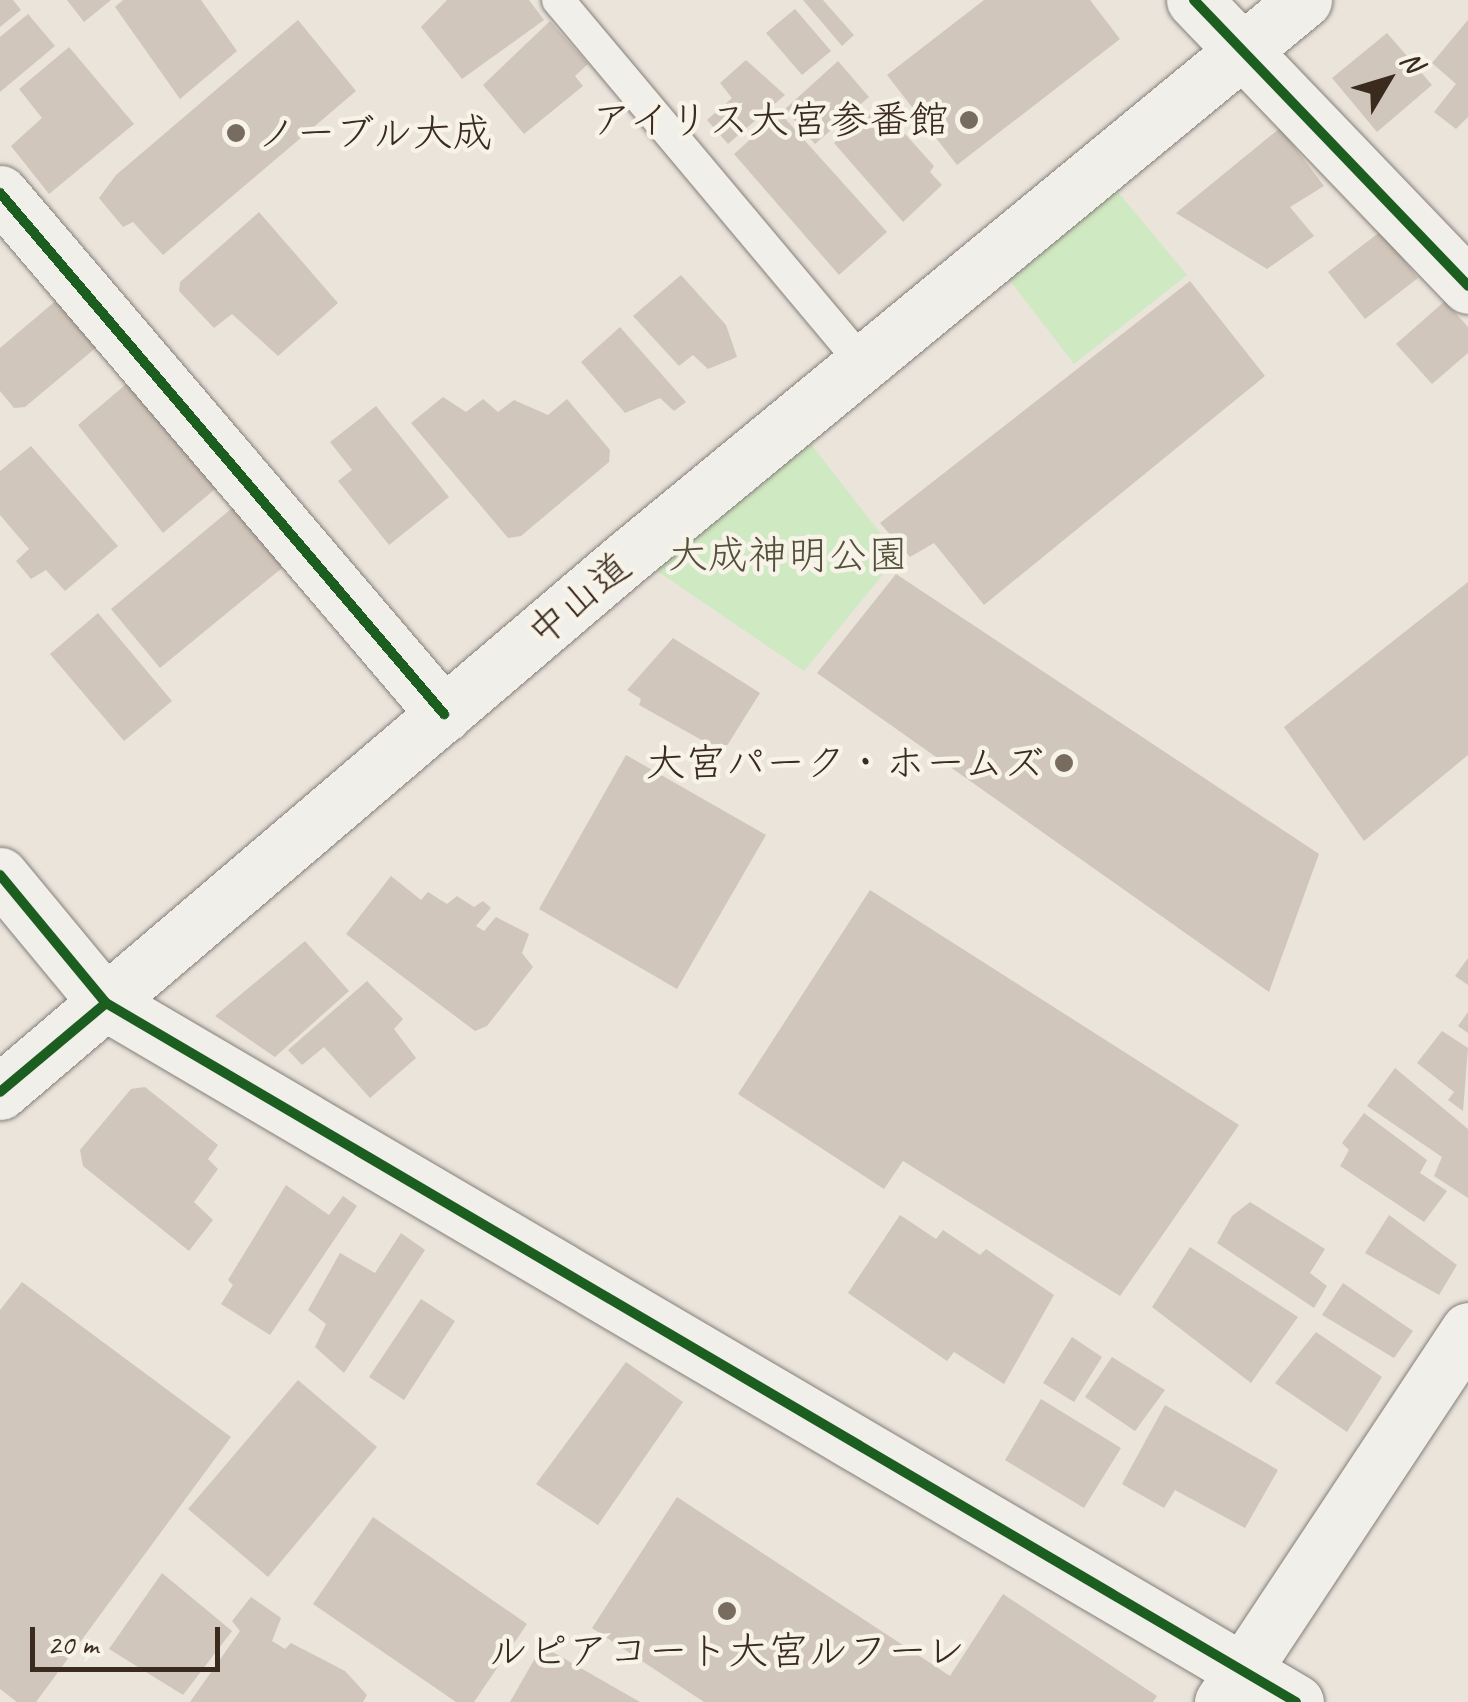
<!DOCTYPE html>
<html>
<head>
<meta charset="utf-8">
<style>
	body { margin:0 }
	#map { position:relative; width:1468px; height:1702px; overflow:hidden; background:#eae4db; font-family:Caveat,"Klee One",sans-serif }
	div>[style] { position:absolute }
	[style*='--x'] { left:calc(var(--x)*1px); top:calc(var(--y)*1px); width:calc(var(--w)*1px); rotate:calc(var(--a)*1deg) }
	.green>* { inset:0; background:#cfe9c2 }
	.building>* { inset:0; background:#d1c6bb }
	.roads { filter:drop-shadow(0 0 2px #857f78) drop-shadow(0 0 2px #857f78) }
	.lane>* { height:32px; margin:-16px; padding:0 16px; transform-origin:16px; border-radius:16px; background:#f1efea }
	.street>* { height:55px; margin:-27.5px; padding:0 27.5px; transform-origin:27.5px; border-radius:27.5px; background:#f1efea }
	.secondary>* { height:55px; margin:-27.5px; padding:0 27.5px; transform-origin:27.5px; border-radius:27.5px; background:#f1efea }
	.highway>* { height:55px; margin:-27.5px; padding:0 27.5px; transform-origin:27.5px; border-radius:27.5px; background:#f1efea }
	.cycleway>* { height:10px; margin:-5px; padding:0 5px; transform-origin:5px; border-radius:5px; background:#1b5e20 }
	.dots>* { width:28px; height:28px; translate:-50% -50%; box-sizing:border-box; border:5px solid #f7f3e8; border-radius:50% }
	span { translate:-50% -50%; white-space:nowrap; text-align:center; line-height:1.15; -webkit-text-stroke:9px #f7f3e8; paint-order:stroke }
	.poi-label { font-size:40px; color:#3b2a1e }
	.right { translate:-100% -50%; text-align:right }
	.left { translate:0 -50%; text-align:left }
	.park-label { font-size:40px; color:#54513b }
	.street-label { font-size:40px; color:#3b2a1e }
	.north { position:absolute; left:1338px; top:30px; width:100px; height:100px; -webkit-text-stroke:8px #f7f3e8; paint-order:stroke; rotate:52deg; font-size:28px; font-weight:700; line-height:40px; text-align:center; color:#3b2a1e }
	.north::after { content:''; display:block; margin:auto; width:35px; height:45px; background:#3b2a1e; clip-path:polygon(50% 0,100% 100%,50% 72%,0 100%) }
	.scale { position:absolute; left:30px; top:1627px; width:190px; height:45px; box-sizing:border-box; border:5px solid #3b2a1e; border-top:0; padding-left:12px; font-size:30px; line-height:35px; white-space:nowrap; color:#3b2a1e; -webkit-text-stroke:8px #f7f3e8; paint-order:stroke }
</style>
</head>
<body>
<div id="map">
	<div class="green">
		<i style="clip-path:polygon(1107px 179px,1187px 275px,1074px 364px,998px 265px)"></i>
		<i style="clip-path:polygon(800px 430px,898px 556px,804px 671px,644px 562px)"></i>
	</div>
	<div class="building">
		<i style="clip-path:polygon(0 0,13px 0,21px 10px,0 27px)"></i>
		<i style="clip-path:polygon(67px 0,111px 0,84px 22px)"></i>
		<i style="clip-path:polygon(123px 0,201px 0,237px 51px,180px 99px,115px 7px)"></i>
		<i style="clip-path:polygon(447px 0,529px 0,544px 20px,462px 79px,421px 27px)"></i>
		<i style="clip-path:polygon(803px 0,823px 0,854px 35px,842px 46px)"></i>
		<i style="clip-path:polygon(984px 0,1090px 0,1120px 39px,957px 165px,887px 75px)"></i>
		<i style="clip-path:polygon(795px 9px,831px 51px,802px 75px,766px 33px)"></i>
		<i style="clip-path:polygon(28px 14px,55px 46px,0 92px,0 37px)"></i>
		<i style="clip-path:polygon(298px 20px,356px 91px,163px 255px,133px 222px,123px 227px,99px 198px,116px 175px)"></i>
		<i style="clip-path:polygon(1468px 20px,1468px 117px,1456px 129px,1434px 112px,1456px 84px,1432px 63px)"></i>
		<i style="clip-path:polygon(550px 21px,588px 64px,575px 76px,583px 86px,524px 134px,483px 85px)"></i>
		<i style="clip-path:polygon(1387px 33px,1432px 85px,1377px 132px,1332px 78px)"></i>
		<i style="clip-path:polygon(69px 47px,134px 124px,49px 194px,11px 146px,42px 118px,19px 89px)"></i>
		<i style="clip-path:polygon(746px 60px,785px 95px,728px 144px,707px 120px,732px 98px,720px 83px)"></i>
		<i style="clip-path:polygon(838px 61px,869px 97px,815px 144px,785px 109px)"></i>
		<i style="clip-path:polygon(879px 105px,934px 166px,930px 172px,942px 185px,903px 222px,834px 143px)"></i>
		<i style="clip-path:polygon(780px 113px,887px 232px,839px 275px,734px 154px)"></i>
		<i style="clip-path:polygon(1280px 128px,1324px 186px,1290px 207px,1314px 236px,1267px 269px,1176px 213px)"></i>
		<i style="clip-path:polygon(259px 212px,338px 303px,278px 356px,232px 314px,214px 328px,179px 291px,180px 282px)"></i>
		<i style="clip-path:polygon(1381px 231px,1418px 278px,1365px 319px,1328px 272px)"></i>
		<i style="clip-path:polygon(681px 275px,726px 325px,737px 357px,708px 369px,693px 355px,679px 366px,633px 316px)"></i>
		<i style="clip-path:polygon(1190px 281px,1265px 376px,984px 605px,934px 543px,910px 557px,880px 523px)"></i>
		<i style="clip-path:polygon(59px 298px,98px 346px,25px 407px,14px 408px,0 391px,0 348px)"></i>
		<i style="clip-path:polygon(1445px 301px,1468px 327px,1468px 353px,1432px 384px,1396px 344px)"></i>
		<i style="clip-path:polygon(620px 327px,686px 402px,674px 411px,660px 398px,625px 413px,581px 362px)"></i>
		<i style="clip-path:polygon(131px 380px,221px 484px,163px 533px,78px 425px)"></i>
		<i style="clip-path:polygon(443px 397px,466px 412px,483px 399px,498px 412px,514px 400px,548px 415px,567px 399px,610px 450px,609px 462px,521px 536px,508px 538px,411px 423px)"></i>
		<i style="clip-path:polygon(376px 406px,449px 497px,389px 545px,338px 481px,352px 470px,330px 442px)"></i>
		<i style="clip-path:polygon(31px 446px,118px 546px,65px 591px,46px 570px,31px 579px,16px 561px,29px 549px,0 515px,0 471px)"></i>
		<i style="clip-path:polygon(243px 499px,293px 559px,160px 668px,111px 609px)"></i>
		<i style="clip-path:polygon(896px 574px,1319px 854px,1269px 992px,817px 673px)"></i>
		<i style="clip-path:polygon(1468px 582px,1468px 755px,1364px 841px,1284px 727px)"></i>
		<i style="clip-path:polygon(98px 613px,172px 701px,124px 741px,50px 654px)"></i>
		<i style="clip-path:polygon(673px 638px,760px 693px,723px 752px,639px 705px,641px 699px,627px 690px)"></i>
		<i style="clip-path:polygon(626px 755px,766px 835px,677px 989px,539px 909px)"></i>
		<i style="clip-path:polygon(391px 876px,421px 900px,428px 892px,447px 904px,457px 896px,474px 907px,483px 901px,491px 908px,476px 926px,484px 931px,496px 917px,529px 934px,522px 953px,533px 967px,487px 1026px,475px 1031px,346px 934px)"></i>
		<i style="clip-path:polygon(870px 890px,1239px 1125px,1120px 1296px,903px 1161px,884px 1189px,738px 1094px)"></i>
		<i style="clip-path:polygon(305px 941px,349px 991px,275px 1057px,215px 1016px)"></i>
		<i style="clip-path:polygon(1468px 958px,1468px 985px,1455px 976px)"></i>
		<i style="clip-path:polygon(367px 981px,403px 1019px,394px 1029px,416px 1058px,370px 1098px,324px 1047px,302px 1065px,288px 1050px)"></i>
		<i style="clip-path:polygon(1468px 1012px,1468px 1033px,1458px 1026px)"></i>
		<i style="clip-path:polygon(1442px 1031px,1468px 1048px,1463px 1111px,1448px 1100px,1454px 1092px,1417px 1063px)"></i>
		<i style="clip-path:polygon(1395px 1068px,1468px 1129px,1468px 1198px,1434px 1176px,1442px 1157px,1367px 1106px)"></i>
		<i style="clip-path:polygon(145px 1087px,218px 1145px,208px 1159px,218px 1169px,194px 1202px,213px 1220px,189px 1251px,83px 1166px,80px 1150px,131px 1089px)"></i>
		<i style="clip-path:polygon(1364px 1113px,1427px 1160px,1420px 1173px,1447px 1191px,1424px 1222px,1340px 1166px,1349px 1150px,1342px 1143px)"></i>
		<i style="clip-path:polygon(286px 1185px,329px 1215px,343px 1196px,357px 1206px,270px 1335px,221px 1304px,233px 1285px,228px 1280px)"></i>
		<i style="clip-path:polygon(1250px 1202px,1325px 1249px,1310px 1273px,1327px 1286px,1314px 1308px,1217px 1243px,1232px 1216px)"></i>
		<i style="clip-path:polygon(900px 1215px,936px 1239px,943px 1230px,980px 1255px,986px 1249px,1054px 1295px,1004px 1384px,954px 1352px,947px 1361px,848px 1293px)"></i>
		<i style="clip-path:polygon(1389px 1215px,1457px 1265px,1439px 1295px,1365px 1253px)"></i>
		<i style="clip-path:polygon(401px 1233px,425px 1250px,344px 1373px,315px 1347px,326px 1324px,308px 1310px,340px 1253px,375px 1273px)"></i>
		<i style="clip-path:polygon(1190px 1247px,1298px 1317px,1251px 1383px,1152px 1307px)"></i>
		<i style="clip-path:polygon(22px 1282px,231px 1437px,36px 1702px,17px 1702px,0 1689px,0 1310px)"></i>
		<i style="clip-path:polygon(1343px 1283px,1413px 1331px,1394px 1358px,1322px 1315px)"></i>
		<i style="clip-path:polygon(421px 1299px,455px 1321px,404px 1400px,369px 1377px)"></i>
		<i style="clip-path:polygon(1316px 1332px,1382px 1377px,1347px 1432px,1275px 1383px)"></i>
		<i style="clip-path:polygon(1072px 1337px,1102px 1357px,1074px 1402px,1043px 1383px)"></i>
		<i style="clip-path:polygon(1112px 1357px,1165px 1390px,1135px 1431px,1085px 1397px)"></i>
		<i style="clip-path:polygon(626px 1362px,683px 1402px,598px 1525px,536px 1484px)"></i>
		<i style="clip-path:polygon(298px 1380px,377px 1447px,268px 1577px,188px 1509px)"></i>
		<i style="clip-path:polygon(1041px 1399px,1121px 1448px,1084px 1508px,1005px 1460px)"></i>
		<i style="clip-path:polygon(1165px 1405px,1278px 1470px,1245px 1528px,1175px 1490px,1164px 1508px,1122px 1484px)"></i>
		<i style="clip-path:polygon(677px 1497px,950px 1676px,1003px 1594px,1157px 1696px,1153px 1702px,704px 1702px,592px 1628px)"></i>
		<i style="clip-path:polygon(373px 1517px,527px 1624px,474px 1702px,456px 1702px,313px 1604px)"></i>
		<i style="clip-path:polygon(162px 1573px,232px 1631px,183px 1695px,109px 1649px)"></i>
		<i style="clip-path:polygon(251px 1597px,281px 1618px,272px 1641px,285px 1649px,291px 1643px,345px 1671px,367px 1695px,363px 1702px,190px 1702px,240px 1631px,232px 1621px)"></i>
		<i style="clip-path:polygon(542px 1646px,640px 1702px,510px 1702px)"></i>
	</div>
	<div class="roads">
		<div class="lane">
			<i style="--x:558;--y:0;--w:475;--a:50"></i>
		</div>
		<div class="street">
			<i style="--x:1194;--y:0;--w:396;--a:46.2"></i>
			<i style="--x:0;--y:193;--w:685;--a:49.56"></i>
		</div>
		<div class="secondary">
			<i style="--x:0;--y:875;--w:166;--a:50.4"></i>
			<i style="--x:106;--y:1003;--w:1380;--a:30.43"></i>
			<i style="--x:1222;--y:1702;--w:446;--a:-56.5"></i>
		</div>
		<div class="highway">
			<i style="--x:0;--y:1092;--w:820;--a:-40.45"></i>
			<i style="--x:624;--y:560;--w:881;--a:-39.47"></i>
		</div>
	</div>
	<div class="cycleway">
		<i style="--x:1194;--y:0;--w:396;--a:46.2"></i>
		<i style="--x:0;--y:193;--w:685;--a:49.56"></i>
		<i style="--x:0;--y:875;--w:166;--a:50.4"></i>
		<i style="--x:106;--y:1003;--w:1380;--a:30.43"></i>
		<i style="--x:0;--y:1092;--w:138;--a:-40"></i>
	</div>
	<div class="dots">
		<i style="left:969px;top:120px;background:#786b60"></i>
		<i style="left:236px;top:133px;background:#786b60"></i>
		<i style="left:1064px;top:763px;background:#786b60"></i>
		<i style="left:727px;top:1611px;background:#786b60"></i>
	</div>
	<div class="poi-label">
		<span class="right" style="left:949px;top:120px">アイリス大宮参番館</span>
		<span class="left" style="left:256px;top:133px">ノーブル大成</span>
		<span class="right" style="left:1044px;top:763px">大宮パーク・ホームズ</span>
		<span style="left:727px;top:1651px">ルピアコート大宮ルフーレ</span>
	</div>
	<div class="park-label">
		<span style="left:788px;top:555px">大成神明公園</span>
	</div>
	<div class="street-label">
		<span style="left:579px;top:599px;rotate:-40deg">中山道</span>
	</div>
	<div class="north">N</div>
	<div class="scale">20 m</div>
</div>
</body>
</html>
